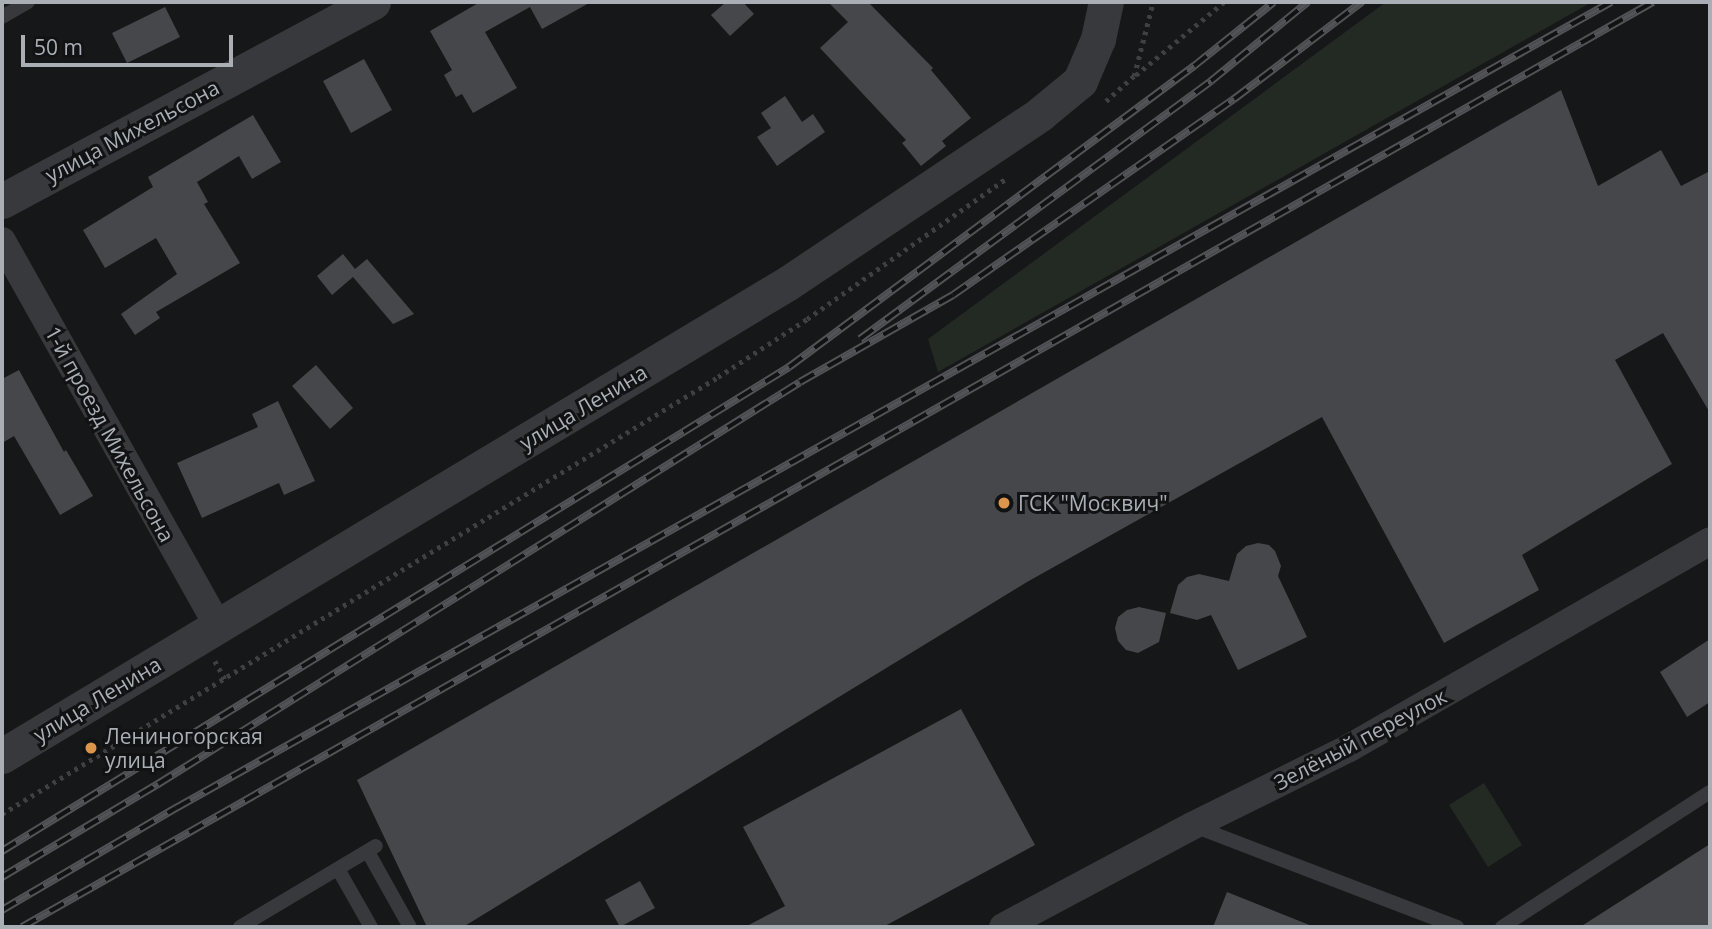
<!DOCTYPE html>
<html>
<head>
<meta charset="utf-8">
<style>
	body { margin:0 }
	#map { position:relative; width:1712px; height:929px; overflow:hidden; background:#161718; font-family:"Open Sans",sans-serif }
	div>[style] { position:absolute }
	[style*='--x'] { left:calc(var(--x)*1px); top:calc(var(--y)*1px); width:calc(var(--w)*1px); rotate:calc(var(--a)*1deg) }
	.green>* { inset:0; background:#232a23 }
	.building>* { inset:0; background:#45474a }
	.path>* { height:4.5px; margin-top:-2.25px; transform-origin:0; background:repeating-linear-gradient(90deg,#3e4043 0 3.5px,transparent 0 8.5px) }
	.service>* { height:14px; margin:-7px; padding:0 7px; transform-origin:7px; border-radius:7px; background:#38393c }
	.minor>* { height:28px; margin:-14px; padding:0 14px; transform-origin:14px; border-radius:14px; background:#38393c }
	.tertiary>* { height:35px; margin:-17.5px; padding:0 17.5px; transform-origin:17.5px; border-radius:17.5px; background:#38393c }
	.rail>* { height:8px; margin-top:-4px; transform-origin:0; background:repeating-linear-gradient(90deg,#111213 0 16px,#515357 0 32px); box-sizing:border-box; border-block:2px solid #515357 }
	.dots>* { width:19px; height:19px; translate:-50% -50%; box-sizing:border-box; border:4px solid #111213; border-radius:50% }
	span { translate:-50% -50%; white-space:nowrap; text-align:center; line-height:1.15; -webkit-text-stroke:6px #111213; paint-order:stroke }
	.street-label { font-size:21px; color:#aaafb6 }
	.poi-label { font-size:21px; color:#aaafb6 }
	.left { translate:0 -50%; text-align:left }
	.frame { position:absolute; inset:0; border:4px solid #aaafb6; pointer-events:none }
	.scale { position:absolute; left:21px; top:35px; width:212px; height:32px; box-sizing:border-box; border:4px solid #aaafb6; border-top:0; padding-left:9px; font-size:21px; line-height:24px; white-space:nowrap; color:#aaafb6; -webkit-text-stroke:5px #111213; paint-order:stroke }
</style>
</head>
<body>
<div id="map">
	<div class="green">
		<i style="clip-path:polygon(1386px 2px,1592px 2px,938px 372px,928px 339px)"></i>
		<i style="clip-path:polygon(1484px 783px,1522px 845px,1488px 867px,1449px 805px)"></i>
	</div>
	<div class="building">
		<i style="clip-path:polygon(480px 2px,591px 2px,542px 29px,530px 7px,485px 32px,517px 88px,473px 113px,462px 94px,456px 97px,444px 75px,452px 70px,430px 31px)"></i>
		<i style="clip-path:polygon(726px 2px,743px 2px,754px 14px,730px 36px,711px 15px)"></i>
		<i style="clip-path:polygon(828px 2px,868px 2px,933px 68px,931px 70px,971px 118px,942px 141px,946px 146px,921px 166px,902px 143px,906px 140px,820px 48px,848px 22px)"></i>
		<i style="clip-path:polygon(165px 7px,180px 37px,127px 63px,112px 33px)"></i>
		<i style="clip-path:polygon(364px 59px,392px 110px,351px 133px,323px 81px)"></i>
		<i style="clip-path:polygon(1561px 90px,1598px 186px,1661px 150px,1681px 186px,1710px 171px,1710px 413px,1663px 333px,1615px 360px,1672px 464px,1522px 555px,1539px 590px,1444px 643px,1322px 417px,1027px 582px,463px 927px,427px 927px,357px 780px)"></i>
		<i style="clip-path:polygon(785px 96px,802px 122px,813px 114px,825px 132px,777px 166px,757px 137px,771px 128px,761px 113px)"></i>
		<i style="clip-path:polygon(253px 115px,281px 162px,252px 179px,239px 156px,197px 182px,208px 202px,204px 204px,240px 263px,156px 312px,160px 318px,135px 335px,121px 314px,177px 274px,156px 238px,105px 268px,83px 230px,153px 187px,148px 177px)"></i>
		<i style="clip-path:polygon(343px 254px,355px 269px,367px 259px,414px 314px,393px 324px,353px 277px,332px 295px,317px 276px)"></i>
		<i style="clip-path:polygon(316px 365px,353px 408px,330px 429px,292px 386px)"></i>
		<i style="clip-path:polygon(19px 370px,64px 452px,66px 450px,93px 496px,60px 515px,14px 436px,2px 443px,2px 379px)"></i>
		<i style="clip-path:polygon(278px 401px,315px 481px,284px 495px,279px 483px,202px 518px,177px 463px,258px 427px,252px 414px)"></i>
		<i style="clip-path:polygon(1258px 543px,1269px 545px,1275px 551px,1281px 566px,1278px 576px,1307px 637px,1238px 670px,1211px 615px,1197px 620px,1170px 613px,1178px 585px,1187px 577px,1199px 574px,1229px 581px,1237px 554px,1246px 546px)"></i>
		<i style="clip-path:polygon(1139px 607px,1166px 613px,1159px 642px,1138px 653px,1126px 650px,1118px 641px,1115px 628px,1118px 617px,1127px 610px)"></i>
		<i style="clip-path:polygon(1710px 639px,1710px 702px,1687px 717px,1660px 672px)"></i>
		<i style="clip-path:polygon(961px 709px,1035px 845px,883px 927px,745px 927px,785px 906px,743px 827px)"></i>
		<i style="clip-path:polygon(1710px 844px,1710px 927px,1580px 927px)"></i>
		<i style="clip-path:polygon(640px 881px,655px 908px,620px 927px,605px 900px)"></i>
		<i style="clip-path:polygon(1227px 892px,1312px 926px,1312px 927px,1213px 927px)"></i>
	</div>
	<div class="path">
		<i style="--x:1136;--y:75;--w:114;--a:-39.7"></i>
		<i style="--x:1106;--y:101;--w:38;--a:-42"></i>
		<i style="--x:1134;--y:76;--w:76;--a:-75.6"></i>
		<i style="--x:215;--y:661;--w:21;--a:61"></i>
		<i style="--x:2;--y:814;--w:839;--a:-31.4"></i>
		<i style="--x:718;--y:377;--w:106;--a:-33.1"></i>
		<i style="--x:807;--y:319;--w:246;--a:-35.2"></i>
	</div>
	<div class="service">
		<i style="--x:2;--y:17;--w:30;--a:-30"></i>
		<i style="--x:1194;--y:826;--w:282;--a:21"></i>
		<i style="--x:368;--y:852;--w:86;--a:60.8"></i>
		<i style="--x:338;--y:869;--w:67;--a:60.4"></i>
		<i style="--x:240;--y:927;--w:158;--a:-30.8"></i>
		<i style="--x:1502;--y:927;--w:248;--a:-33"></i>
	</div>
	<div class="minor">
		<i style="--x:2;--y:241;--w:444;--a:60.7"></i>
		<i style="--x:1003;--y:927;--w:214;--a:-28.1"></i>
		<i style="--x:1192;--y:826;--w:175;--a:-26.4"></i>
		<i style="--x:1349;--y:748;--w:416;--a:-29.8"></i>
	</div>
	<div class="tertiary">
		<i style="--x:2;--y:201;--w:421;--a:-28.2"></i>
		<i style="--x:2;--y:756;--w:917;--a:-31.04"></i>
		<i style="--x:788;--y:283;--w:303;--a:-33.8"></i>
		<i style="--x:1040;--y:114;--w:52;--a:-39.5"></i>
		<i style="--x:1080;--y:81;--w:46;--a:-66.8"></i>
		<i style="--x:1098;--y:39;--w:38;--a:-78"></i>
	</div>
	<div class="rail">
		<i style="--x:860;--y:339;--w:436;--a:-36.3"></i>
		<i style="--x:1211;--y:81;--w:125;--a:-39.2"></i>
		<i style="--x:2;--y:851;--w:924;--a:-31.59"></i>
		<i style="--x:789;--y:367;--w:505;--a:-36.62"></i>
		<i style="--x:1194;--y:66;--w:102;--a:-38.7"></i>
		<i style="--x:2;--y:877;--w:182;--a:-30.8"></i>
		<i style="--x:158;--y:784;--w:757;--a:-32.05"></i>
		<i style="--x:800;--y:382;--w:176;--a:-29.6"></i>
		<i style="--x:953;--y:295;--w:343;--a:-34.9"></i>
		<i style="--x:1234;--y:99;--w:161;--a:-37.2"></i>
		<i style="--x:2;--y:910;--w:202;--a:-30.4"></i>
		<i style="--x:176;--y:808;--w:1646;--a:-29.32"></i>
		<i style="--x:22;--y:927;--w:1875;--a:-29.56"></i>
	</div>
	<div class="dots">
		<i style="left:1004px;top:503px;background:#db964b"></i>
		<i style="left:91px;top:748px;background:#db964b"></i>
	</div>
	<div class="street-label">
		<span style="left:132px;top:131px;rotate:-28deg">улица Михельсона</span>
		<span style="left:583px;top:407px;rotate:-31deg">улица Ленина</span>
		<span style="left:110px;top:434px;rotate:61deg">1-й проезд Михельсона</span>
		<span style="left:97px;top:699px;rotate:-31deg">улица Ленина</span>
		<span style="left:1360px;top:739px;rotate:-28deg">Зелёный переулок</span>
	</div>
	<div class="poi-label">
		<span class="left" style="left:1018px;top:503px">ГСК "Москвич"</span>
		<span class="left" style="left:105px;top:748px">Лениногорская<br>улица</span>
	</div>
	<div class="frame"></div>
	<div class="scale">50 m</div>
</div>
</body>
</html>
